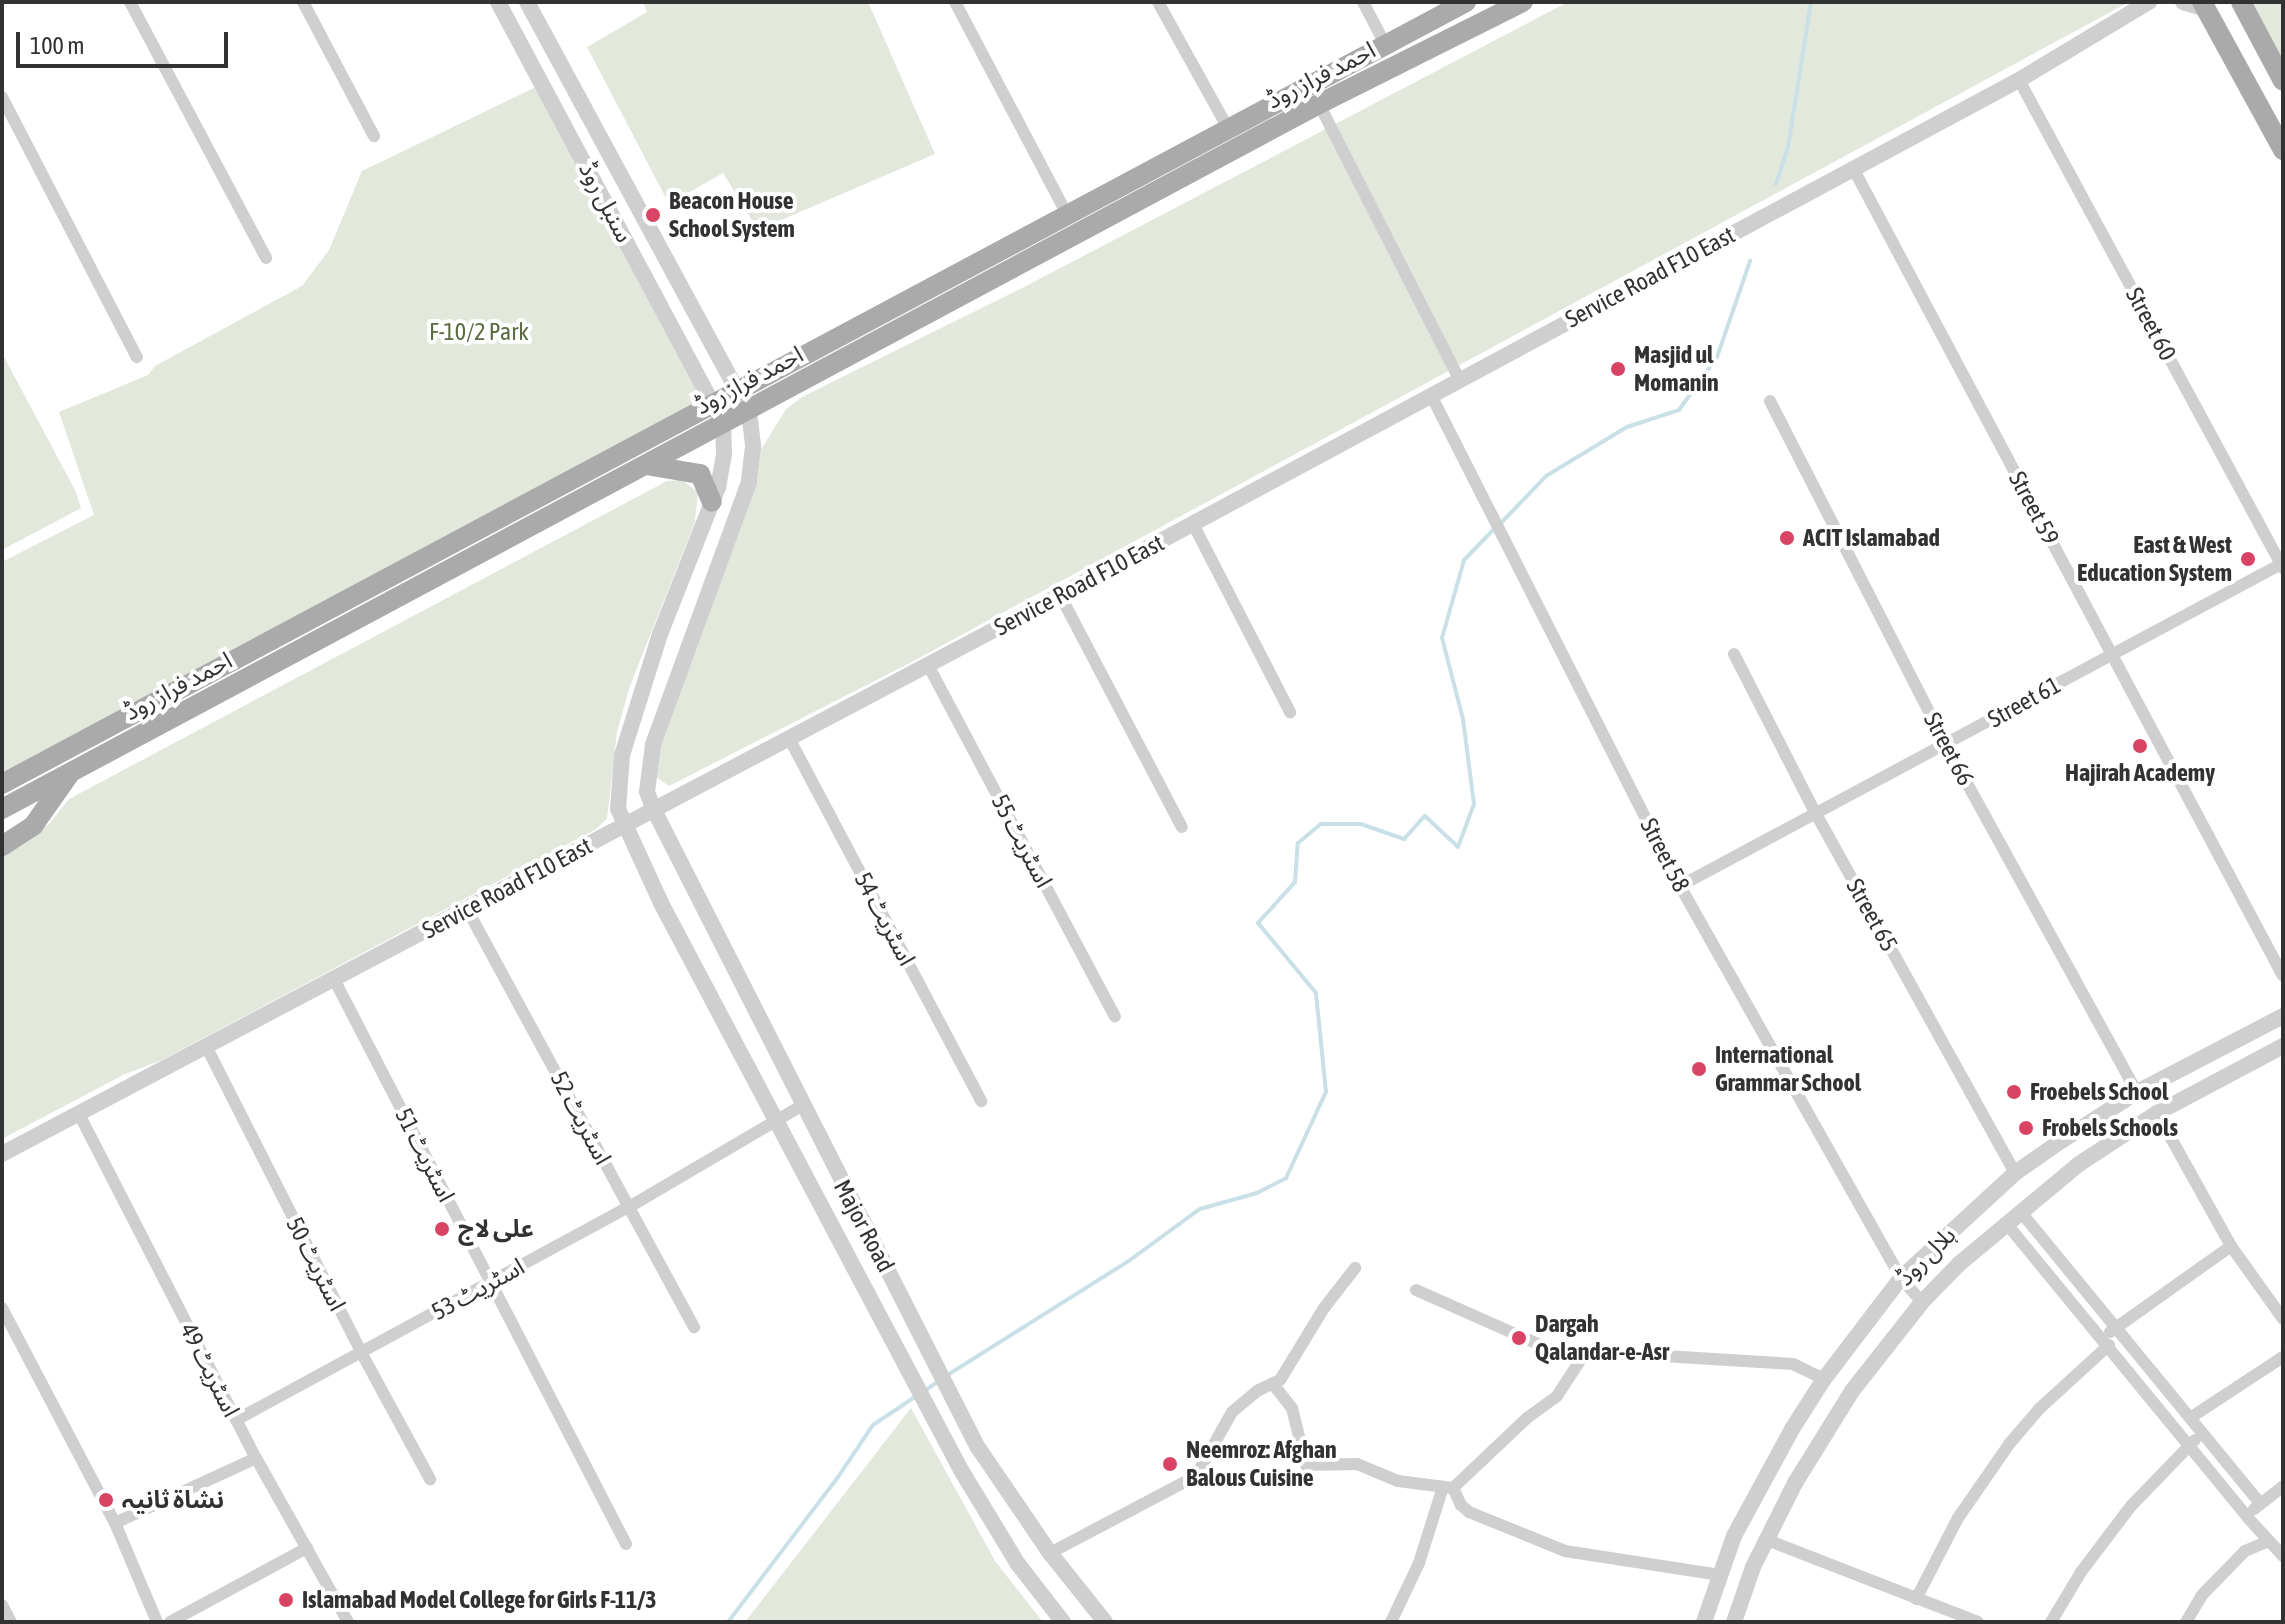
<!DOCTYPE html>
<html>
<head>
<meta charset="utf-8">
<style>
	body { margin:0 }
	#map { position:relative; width:2285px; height:1624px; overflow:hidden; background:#fff; font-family:"Asap Condensed","Noto Sans Arabic",sans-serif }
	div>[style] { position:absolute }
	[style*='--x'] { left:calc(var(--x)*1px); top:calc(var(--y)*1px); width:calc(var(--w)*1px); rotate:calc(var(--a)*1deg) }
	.green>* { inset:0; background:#e3e8dc }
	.stream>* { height:4px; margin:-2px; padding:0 2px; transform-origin:2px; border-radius:2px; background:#cae0e7 }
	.minor>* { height:12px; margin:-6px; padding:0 6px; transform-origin:6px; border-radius:6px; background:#cfcfcf }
	.tertiary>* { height:16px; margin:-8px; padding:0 8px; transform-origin:8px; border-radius:8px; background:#cfcfcf }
	.primary>* { height:20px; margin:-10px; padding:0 10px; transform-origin:10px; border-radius:10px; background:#aaa }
	.dots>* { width:22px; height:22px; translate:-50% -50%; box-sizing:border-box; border:4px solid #fff; border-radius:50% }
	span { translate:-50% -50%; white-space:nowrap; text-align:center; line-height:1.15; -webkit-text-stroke:8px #fff; paint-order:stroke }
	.street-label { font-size:24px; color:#323232 }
	.poi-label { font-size:24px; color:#323232; font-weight:700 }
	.left { translate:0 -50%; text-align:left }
	.right { translate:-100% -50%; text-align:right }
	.park-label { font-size:24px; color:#5b6b42 }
	.frame { position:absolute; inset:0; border:4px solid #323232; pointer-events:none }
	.scale { position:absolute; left:16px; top:32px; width:212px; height:36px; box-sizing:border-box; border:4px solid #323232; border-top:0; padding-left:10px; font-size:24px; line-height:28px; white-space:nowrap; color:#323232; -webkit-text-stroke:6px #fff; paint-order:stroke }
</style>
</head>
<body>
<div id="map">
	<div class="green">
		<i style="clip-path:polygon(643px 2px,868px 2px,935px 154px,758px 230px,723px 173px,669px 204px,587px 47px,647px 12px)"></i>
		<i style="clip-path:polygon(1568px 2px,2129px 2px,908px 664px,669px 786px,656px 777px,655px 758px,757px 456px,786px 409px,802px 397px,1028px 285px)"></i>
		<i style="clip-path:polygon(2250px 2px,2283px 2px,2283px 64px)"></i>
		<i style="clip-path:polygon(542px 84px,714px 402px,2px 784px,2px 562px,94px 515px,59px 412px,148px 375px,155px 366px,302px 286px,329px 250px,362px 171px)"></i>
		<i style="clip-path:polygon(2px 353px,76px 492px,81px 508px,2px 550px)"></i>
		<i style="clip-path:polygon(682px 480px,698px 492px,695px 522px,630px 686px,617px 732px,607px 819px,596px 829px,162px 1060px,123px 1075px,2px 1139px,2px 854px,49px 824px,69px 799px,667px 481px)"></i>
		<i style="clip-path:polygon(911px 1408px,995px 1561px,1043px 1622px,745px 1622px)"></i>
	</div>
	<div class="stream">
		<i style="--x:1776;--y:184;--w:39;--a:-72"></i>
		<i style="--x:1788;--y:147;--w:147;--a:-81"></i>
		<i style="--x:1501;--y:523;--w:65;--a:-46.2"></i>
		<i style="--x:1546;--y:476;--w:95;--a:-31.2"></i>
		<i style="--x:1627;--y:427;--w:55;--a:-18.1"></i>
		<i style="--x:1679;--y:410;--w:65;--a:-54.4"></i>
		<i style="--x:1717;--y:357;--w:102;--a:-71"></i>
		<i style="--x:946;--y:1376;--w:218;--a:-32.2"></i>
		<i style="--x:1130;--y:1260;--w:87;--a:-36.1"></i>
		<i style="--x:1200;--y:1209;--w:59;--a:-15.7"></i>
		<i style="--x:1257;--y:1193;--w:33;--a:-27"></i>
		<i style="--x:1286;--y:1178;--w:95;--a:-65.1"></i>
		<i style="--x:1326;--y:1092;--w:100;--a:-95.8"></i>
		<i style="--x:1316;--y:993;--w:91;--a:-129.6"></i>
		<i style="--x:1258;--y:923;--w:55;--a:-47.9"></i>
		<i style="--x:1295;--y:882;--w:39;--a:-86"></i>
		<i style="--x:1298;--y:843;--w:30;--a:-40"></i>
		<i style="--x:1321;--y:824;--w:40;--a:0"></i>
		<i style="--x:1361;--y:824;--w:46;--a:19.2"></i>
		<i style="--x:1404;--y:839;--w:31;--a:-48"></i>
		<i style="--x:1425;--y:816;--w:45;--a:43.2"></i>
		<i style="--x:1458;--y:847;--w:46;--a:-69.6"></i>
		<i style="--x:1474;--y:804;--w:86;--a:-97.4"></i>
		<i style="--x:1463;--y:719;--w:84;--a:-104.5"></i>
		<i style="--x:1442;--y:638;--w:81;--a:-74.2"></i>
		<i style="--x:1464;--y:560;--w:43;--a:-45.9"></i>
		<i style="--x:923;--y:1392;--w:19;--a:-35"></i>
		<i style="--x:728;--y:1622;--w:182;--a:-52.8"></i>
		<i style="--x:838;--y:1477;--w:63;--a:-56.1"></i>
		<i style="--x:873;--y:1425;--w:50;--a:-33.7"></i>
	</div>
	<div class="minor">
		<i style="--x:130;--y:2;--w:290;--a:62"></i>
		<i style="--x:303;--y:2;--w:152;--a:62.1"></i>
		<i style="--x:955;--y:2;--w:242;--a:62.2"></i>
		<i style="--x:1158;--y:2;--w:146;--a:61"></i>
		<i style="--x:1363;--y:2;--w:50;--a:62.4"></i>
		<i style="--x:2019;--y:80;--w:555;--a:61.59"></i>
		<i style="--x:2;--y:97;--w:293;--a:62.6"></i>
		<i style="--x:1319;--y:104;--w:309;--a:63"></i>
		<i style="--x:1853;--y:168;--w:915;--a:61.98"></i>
		<i style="--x:1431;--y:395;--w:551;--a:63.11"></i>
		<i style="--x:1680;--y:886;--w:450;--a:60.6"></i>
		<i style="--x:1901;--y:1278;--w:32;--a:49"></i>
		<i style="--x:1770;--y:401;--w:386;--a:62.9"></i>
		<i style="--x:1946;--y:745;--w:396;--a:61.2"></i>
		<i style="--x:1193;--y:524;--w:212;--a:62.7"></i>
		<i style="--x:1060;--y:595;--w:262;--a:62.3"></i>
		<i style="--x:1734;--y:654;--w:178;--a:62.9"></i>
		<i style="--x:1815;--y:812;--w:413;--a:61"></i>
		<i style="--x:928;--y:665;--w:398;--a:62"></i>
		<i style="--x:789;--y:738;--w:411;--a:62.1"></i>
		<i style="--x:1680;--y:886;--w:684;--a:-28.18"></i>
		<i style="--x:467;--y:909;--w:476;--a:61.5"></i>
		<i style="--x:334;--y:979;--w:636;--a:62.67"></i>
		<i style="--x:206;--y:1046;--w:343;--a:63.1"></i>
		<i style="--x:361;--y:1352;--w:145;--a:61.5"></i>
		<i style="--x:2157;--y:1113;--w:152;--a:60.9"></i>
		<i style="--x:2231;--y:1246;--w:90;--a:54.5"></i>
		<i style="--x:79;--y:1114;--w:387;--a:62.8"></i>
		<i style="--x:256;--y:1458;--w:188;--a:60.7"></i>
		<i style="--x:2020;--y:1211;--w:377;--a:50.6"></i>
		<i style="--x:2006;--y:1223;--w:382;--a:50.6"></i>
		<i style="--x:2248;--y:1518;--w:52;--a:47.4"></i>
		<i style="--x:1416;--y:1290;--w:145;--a:23.9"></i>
		<i style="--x:1549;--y:1349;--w:244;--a:3.5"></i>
		<i style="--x:1793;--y:1364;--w:34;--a:26"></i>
		<i style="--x:2;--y:1308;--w:243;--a:62.3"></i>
		<i style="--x:115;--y:1523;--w:108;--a:67"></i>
		<i style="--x:2110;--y:1332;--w:148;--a:-35.4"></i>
		<i style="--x:1273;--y:1384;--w:31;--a:52"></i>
		<i style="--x:1292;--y:1408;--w:59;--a:76.2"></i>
		<i style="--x:1306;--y:1465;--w:51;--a:-1.1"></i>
		<i style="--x:1357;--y:1464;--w:44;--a:22.5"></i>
		<i style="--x:1398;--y:1481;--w:55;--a:7.3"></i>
		<i style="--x:1453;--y:1488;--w:102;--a:-43.4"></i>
		<i style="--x:1527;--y:1418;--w:37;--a:-36"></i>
		<i style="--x:1557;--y:1396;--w:51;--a:-56.9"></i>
		<i style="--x:2190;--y:1418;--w:111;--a:-33.3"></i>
		<i style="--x:236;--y:1420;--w:447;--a:-28.5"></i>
		<i style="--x:629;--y:1207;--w:199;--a:-30.4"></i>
		<i style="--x:1453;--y:1488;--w:19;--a:65"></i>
		<i style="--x:1461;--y:1505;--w:11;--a:41"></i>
		<i style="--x:1469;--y:1512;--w:104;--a:22.1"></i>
		<i style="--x:1565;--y:1551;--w:157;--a:8.8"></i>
		<i style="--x:2254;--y:1509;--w:37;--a:-38"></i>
		<i style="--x:115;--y:1523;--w:155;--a:-24.7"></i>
		<i style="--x:1767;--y:1540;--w:226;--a:21.2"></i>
		<i style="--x:1050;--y:1553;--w:165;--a:-27.8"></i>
		<i style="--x:1196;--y:1476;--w:73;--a:-60.6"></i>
		<i style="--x:1232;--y:1412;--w:33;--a:-40"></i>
		<i style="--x:1257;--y:1391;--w:25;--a:-26"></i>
		<i style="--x:1280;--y:1380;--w:84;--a:-58.6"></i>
		<i style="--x:1324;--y:1308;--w:51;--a:-52.2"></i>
		<i style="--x:1916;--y:1599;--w:91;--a:-62.6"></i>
		<i style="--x:1958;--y:1518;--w:91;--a:-55.3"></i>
		<i style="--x:2010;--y:1443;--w:45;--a:-49.5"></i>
		<i style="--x:2039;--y:1409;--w:95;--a:-42.4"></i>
		<i style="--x:2;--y:1605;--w:19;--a:62"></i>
		<i style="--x:170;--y:1622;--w:156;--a:-28.4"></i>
		<i style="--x:1391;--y:1622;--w:65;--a:-64.6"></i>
		<i style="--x:1419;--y:1563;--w:80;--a:-72.5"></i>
		<i style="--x:2051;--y:1622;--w:58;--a:-59"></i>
		<i style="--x:2081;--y:1572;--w:83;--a:-52.9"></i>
		<i style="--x:2131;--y:1506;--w:92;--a:-45.9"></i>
		<i style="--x:2186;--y:1622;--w:31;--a:-59"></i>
		<i style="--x:2202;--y:1595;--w:62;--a:-45.7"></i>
		<i style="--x:2245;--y:1551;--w:25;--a:-23"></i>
	</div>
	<div class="tertiary">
		<i style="--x:498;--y:2;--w:477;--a:61.9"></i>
		<i style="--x:723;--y:423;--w:31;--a:88"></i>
		<i style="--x:724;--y:454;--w:34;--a:100"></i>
		<i style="--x:718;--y:487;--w:158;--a:111.5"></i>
		<i style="--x:660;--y:634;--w:127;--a:107.4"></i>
		<i style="--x:622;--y:755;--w:54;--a:94.2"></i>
		<i style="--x:618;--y:809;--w:103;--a:65.4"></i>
		<i style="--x:661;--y:903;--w:641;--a:62.12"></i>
		<i style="--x:961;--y:1470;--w:110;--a:58.8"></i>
		<i style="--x:1018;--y:1564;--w:73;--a:52.2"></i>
		<i style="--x:527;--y:2;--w:466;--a:61.6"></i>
		<i style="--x:749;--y:412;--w:35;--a:83"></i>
		<i style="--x:753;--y:447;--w:35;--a:97"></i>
		<i style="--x:749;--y:482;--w:280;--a:110.1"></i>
		<i style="--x:653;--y:745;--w:47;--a:97.3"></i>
		<i style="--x:647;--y:792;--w:19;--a:69"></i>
		<i style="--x:654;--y:810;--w:713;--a:63.08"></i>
		<i style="--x:977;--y:1446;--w:130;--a:55.7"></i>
		<i style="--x:1050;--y:1553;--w:88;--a:51.4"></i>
		<i style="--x:2183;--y:2;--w:24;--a:17"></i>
		<i style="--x:2;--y:1154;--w:1197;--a:-27.85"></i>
		<i style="--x:1060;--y:595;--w:1089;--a:-28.24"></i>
		<i style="--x:2019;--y:80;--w:152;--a:-31"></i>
		<i style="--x:1704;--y:1622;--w:91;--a:-70.8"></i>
		<i style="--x:1734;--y:1536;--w:122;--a:-61.5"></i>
		<i style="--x:1792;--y:1429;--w:59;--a:-57.4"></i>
		<i style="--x:1824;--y:1379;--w:127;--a:-52.7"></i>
		<i style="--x:1901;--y:1278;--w:155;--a:-42.6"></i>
		<i style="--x:2015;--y:1173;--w:52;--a:-34.9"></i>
		<i style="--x:2058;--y:1143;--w:94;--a:-32.8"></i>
		<i style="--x:2137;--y:1092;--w:165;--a:-27.5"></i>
		<i style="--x:1734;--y:1622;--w:58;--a:-70.9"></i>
		<i style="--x:1753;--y:1567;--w:94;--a:-63.4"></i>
		<i style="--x:1795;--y:1483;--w:108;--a:-58.2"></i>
		<i style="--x:1852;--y:1391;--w:113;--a:-51.8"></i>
		<i style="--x:1922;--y:1302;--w:53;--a:-45.8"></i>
		<i style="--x:1959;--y:1264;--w:156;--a:-39.8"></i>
		<i style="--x:2079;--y:1164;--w:93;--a:-33.2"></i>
		<i style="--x:2157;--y:1113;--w:143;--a:-28"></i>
	</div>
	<div class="primary">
		<i style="--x:2202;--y:2;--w:169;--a:61.3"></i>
		<i style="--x:2241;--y:2;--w:89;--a:62"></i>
		<i style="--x:646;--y:465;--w:55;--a:9.5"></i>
		<i style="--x:700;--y:474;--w:30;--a:67"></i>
		<i style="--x:2;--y:784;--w:1660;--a:-28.11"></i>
		<i style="--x:2;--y:809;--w:1494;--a:-28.16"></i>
		<i style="--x:1319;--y:104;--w:228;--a:-26.6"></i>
		<i style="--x:2;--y:846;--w:37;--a:-33"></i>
		<i style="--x:33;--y:826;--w:62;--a:-54.8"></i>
	</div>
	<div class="dots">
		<i style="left:653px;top:215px;background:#d94464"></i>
		<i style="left:1618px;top:369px;background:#d94464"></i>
		<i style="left:1787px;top:538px;background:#d94464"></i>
		<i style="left:2248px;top:559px;background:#d94464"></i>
		<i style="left:2140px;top:746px;background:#d94464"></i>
		<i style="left:1699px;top:1069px;background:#d94464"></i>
		<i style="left:2014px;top:1092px;background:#d94464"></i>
		<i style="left:2026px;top:1128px;background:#d94464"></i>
		<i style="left:442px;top:1229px;background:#d94464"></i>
		<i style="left:1519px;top:1338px;background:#d94464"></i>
		<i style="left:1170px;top:1464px;background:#d94464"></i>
		<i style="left:106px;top:1500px;background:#d94464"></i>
		<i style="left:286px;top:1600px;background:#d94464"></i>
	</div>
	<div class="street-label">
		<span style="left:1321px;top:75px;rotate:-27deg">احمد فراز روڈ</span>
		<span style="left:606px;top:202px;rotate:62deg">سنبل روڈ</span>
		<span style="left:1650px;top:277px;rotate:-28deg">Service Road F10 East</span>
		<span style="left:2151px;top:324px;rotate:62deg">Street 60</span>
		<span style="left:749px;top:380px;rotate:-28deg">احمد فراز روڈ</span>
		<span style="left:2034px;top:508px;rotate:62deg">Street 59</span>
		<span style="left:1079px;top:585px;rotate:-28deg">Service Road F10 East</span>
		<span style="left:178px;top:686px;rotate:-28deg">احمد فراز روڈ</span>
		<span style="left:2024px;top:702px;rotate:-29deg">Street 61</span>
		<span style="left:1949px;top:749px;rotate:62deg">Street 66</span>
		<span style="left:1022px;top:841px;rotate:62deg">اسٹریٹ 55</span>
		<span style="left:1665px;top:855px;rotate:63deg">Street 58</span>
		<span style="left:507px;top:888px;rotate:-28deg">Service Road F10 East</span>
		<span style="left:1872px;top:915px;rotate:61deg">Street 65</span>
		<span style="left:885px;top:919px;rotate:62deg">اسٹریٹ 54</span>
		<span style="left:581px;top:1118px;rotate:62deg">اسٹریٹ 52</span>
		<span style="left:425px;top:1155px;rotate:63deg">اسٹریٹ 51</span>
		<span style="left:864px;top:1226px;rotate:62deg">Major Road</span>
		<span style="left:1926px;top:1256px;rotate:-45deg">ہلال روڈ</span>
		<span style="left:316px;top:1264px;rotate:63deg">اسٹریٹ 50</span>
		<span style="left:478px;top:1289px;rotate:-29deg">اسٹریٹ 53</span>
		<span style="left:210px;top:1370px;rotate:63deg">اسٹریٹ 49</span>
	</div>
	<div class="poi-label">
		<span class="left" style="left:669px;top:215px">Beacon House<br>School System</span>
		<span class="left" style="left:1634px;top:369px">Masjid ul<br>Momanin</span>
		<span class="left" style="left:1803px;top:538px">ACIT Islamabad</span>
		<span class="right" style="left:2232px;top:559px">East &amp; West<br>Education System</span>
		<span style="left:2140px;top:773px">Hajirah Academy</span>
		<span class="left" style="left:1715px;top:1069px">International<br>Grammar School</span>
		<span class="left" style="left:2030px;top:1092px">Froebels School</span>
		<span class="left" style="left:2042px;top:1128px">Frobels Schools</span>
		<span class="left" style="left:458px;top:1229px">علی لاج</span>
		<span class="left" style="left:1535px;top:1338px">Dargah<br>Qalandar-e-Asr</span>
		<span class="left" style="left:1186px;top:1464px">Neemroz: Afghan<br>Balous Cuisine</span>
		<span class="left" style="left:122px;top:1500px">نشاۃ ثانیہ</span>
		<span class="left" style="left:302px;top:1600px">Islamabad Model College for Girls F-11/3</span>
	</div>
	<div class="park-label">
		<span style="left:479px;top:332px">F-10/2 Park</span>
	</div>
	<div class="frame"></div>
	<div class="scale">100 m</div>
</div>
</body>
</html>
